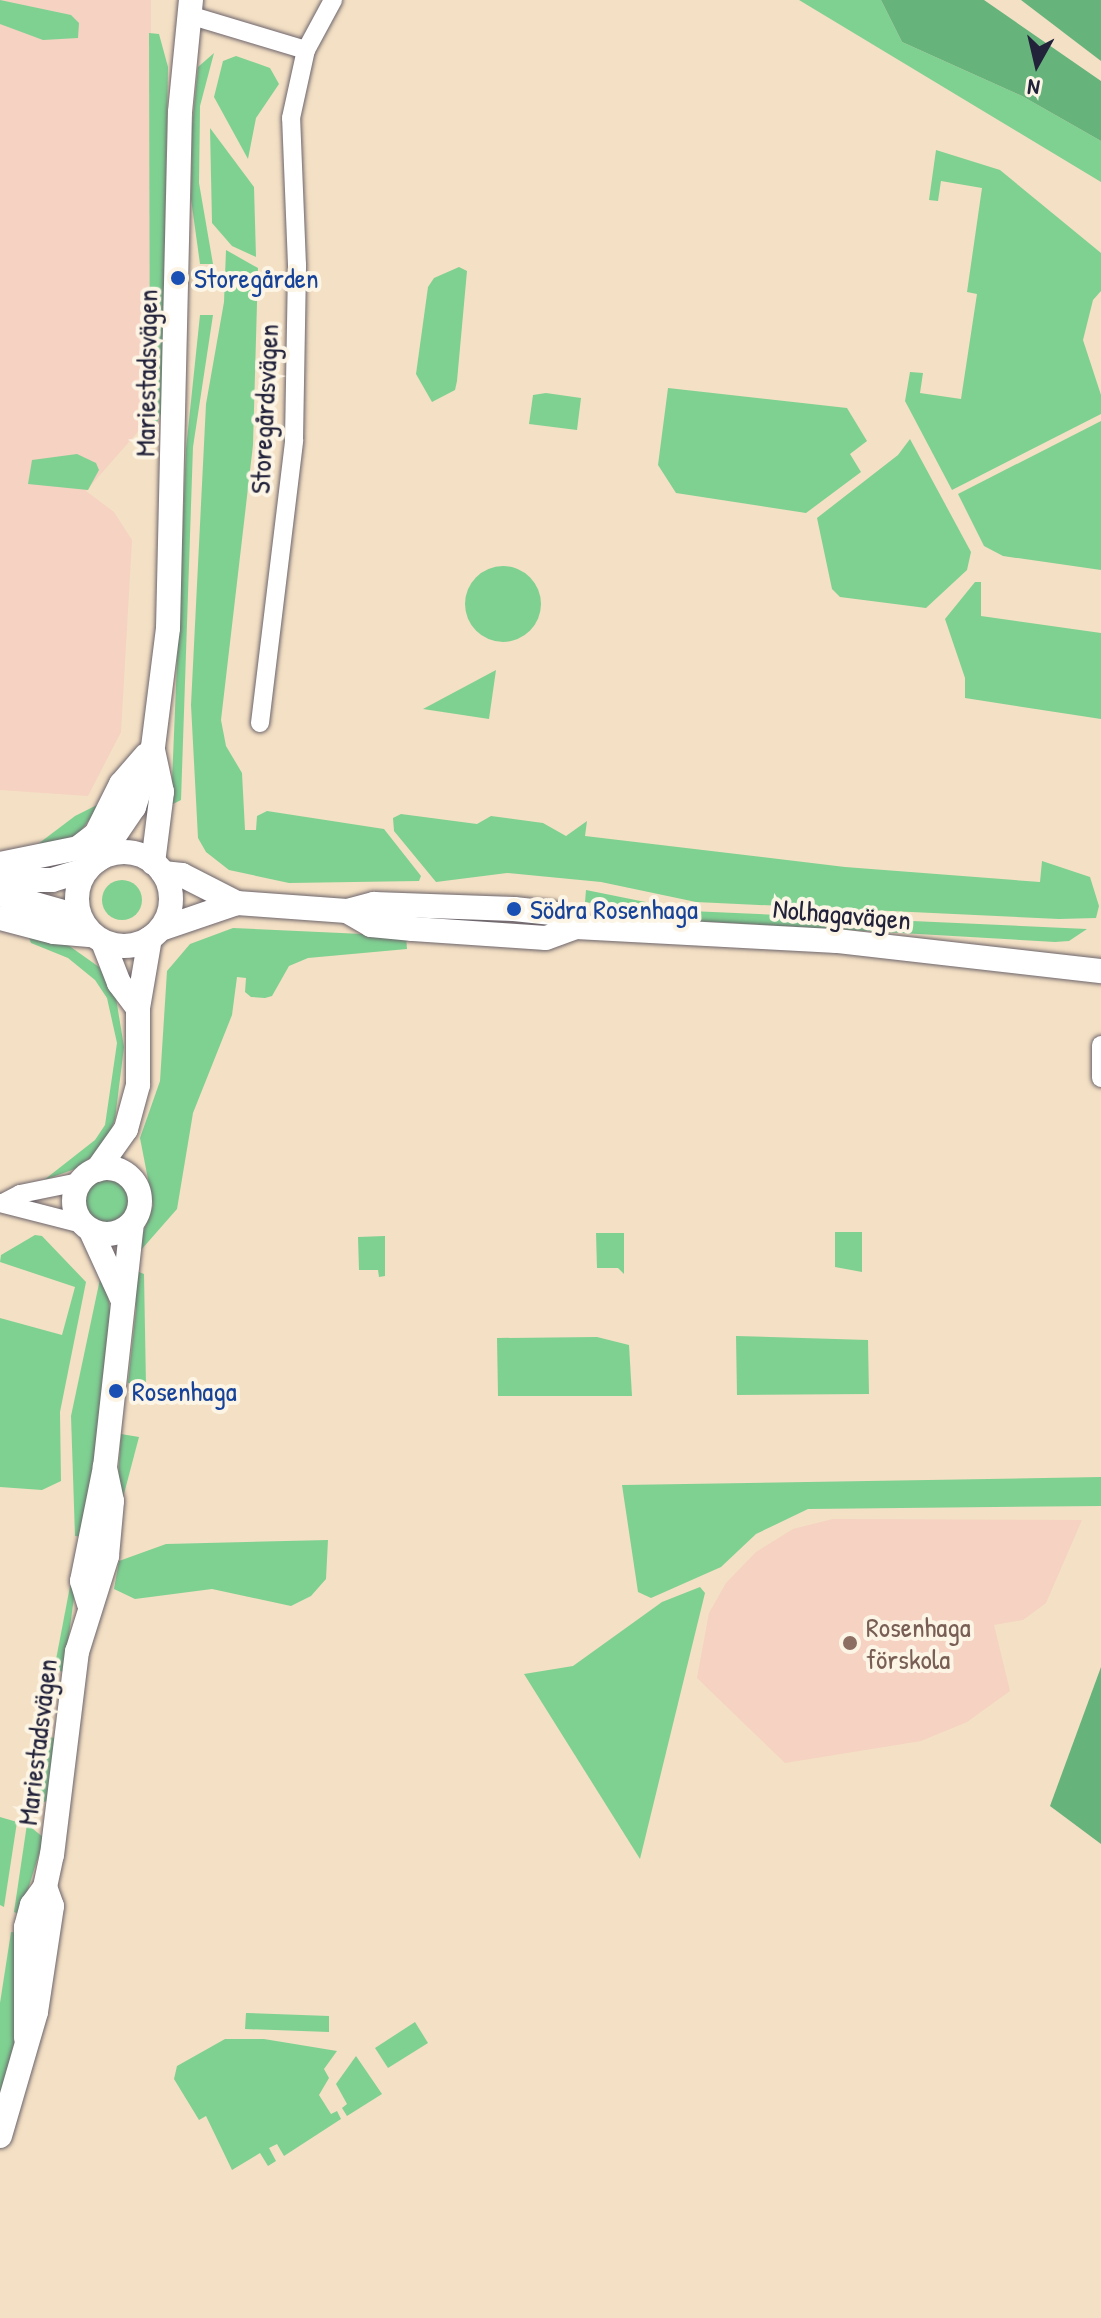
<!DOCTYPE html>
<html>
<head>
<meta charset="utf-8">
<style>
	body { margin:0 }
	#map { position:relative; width:1101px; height:2318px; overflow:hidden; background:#f4e0c4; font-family:"Patrick Hand",sans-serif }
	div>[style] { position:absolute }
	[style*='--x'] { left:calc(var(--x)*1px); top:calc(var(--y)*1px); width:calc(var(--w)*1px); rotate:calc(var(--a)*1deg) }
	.built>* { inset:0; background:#f5d2c2 }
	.green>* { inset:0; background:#7fd192 }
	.round { border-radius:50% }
	.forest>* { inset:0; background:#67b37c }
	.roads { filter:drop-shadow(0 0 2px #6c646b) drop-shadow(0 0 2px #6c646b) }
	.minor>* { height:18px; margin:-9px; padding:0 9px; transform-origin:9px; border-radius:9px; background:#fff }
	.tertiary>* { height:24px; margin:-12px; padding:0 12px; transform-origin:12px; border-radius:12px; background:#fff }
	.tertiary>.ring { margin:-12px; padding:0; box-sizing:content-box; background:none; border:24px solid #fff; border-radius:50% }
	.dots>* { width:22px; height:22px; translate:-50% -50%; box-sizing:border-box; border:4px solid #fcf5e5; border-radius:50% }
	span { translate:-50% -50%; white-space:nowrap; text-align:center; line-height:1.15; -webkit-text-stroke:8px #fcf5e5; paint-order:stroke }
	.transit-label { font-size:28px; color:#164399 }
	.left { translate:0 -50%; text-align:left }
	.street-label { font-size:28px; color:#22223b }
	.education-label { font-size:28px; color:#785e54 }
	.north { position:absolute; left:997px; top:24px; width:80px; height:80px; -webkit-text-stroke:6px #fcf5e5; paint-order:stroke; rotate:188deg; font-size:22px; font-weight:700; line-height:32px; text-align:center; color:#22223b }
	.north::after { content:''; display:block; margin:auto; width:28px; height:36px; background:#22223b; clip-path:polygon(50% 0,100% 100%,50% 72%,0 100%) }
</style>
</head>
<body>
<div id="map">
	<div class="built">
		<i style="clip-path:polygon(0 0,151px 0,150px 418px,86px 491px,114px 512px,132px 540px,121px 732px,88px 796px,0 790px)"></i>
		<i style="clip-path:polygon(833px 1519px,1082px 1520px,1046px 1603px,1023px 1620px,994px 1625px,1010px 1691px,967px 1722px,921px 1741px,785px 1763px,697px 1678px,709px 1613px,726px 1583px,756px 1552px,793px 1529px)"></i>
	</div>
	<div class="green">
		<i style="clip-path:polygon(0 0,71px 15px,79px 23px,78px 38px,43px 40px,0 24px)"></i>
		<i style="clip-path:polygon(799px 0,881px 0,902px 42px,1022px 96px,1101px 141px,1101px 182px)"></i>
		<i style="clip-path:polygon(149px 33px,159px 34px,168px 67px,162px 412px,156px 424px,150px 418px)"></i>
		<i style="clip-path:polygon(214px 53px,200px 106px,199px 183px,213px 264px,200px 264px,191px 199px,192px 127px,198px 67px)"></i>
		<i style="clip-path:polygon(236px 56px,270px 68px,279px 84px,256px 118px,248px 159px,214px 97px,223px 61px)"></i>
		<i style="clip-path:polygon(210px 128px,254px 187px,256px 257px,232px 246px,212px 223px)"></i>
		<i style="clip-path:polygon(936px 150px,1000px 170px,1101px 253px,1101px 291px,1093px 300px,1083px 340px,1101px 395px,1101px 414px,952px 490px,905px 401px,910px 372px,923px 373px,920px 393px,961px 399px,977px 294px,967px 292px,982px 188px,941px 181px,938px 201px,929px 200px)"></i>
		<i style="clip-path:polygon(226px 250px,258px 268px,253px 445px,221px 720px,226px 746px,242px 773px,245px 830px,256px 830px,257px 816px,267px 811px,384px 829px,421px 876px,419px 881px,289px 883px,229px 870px,206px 852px,198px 838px,191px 705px,206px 404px,224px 302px)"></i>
		<i style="clip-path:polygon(459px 267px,467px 271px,457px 381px,455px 390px,432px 402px,416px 374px,428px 287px,434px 278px)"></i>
		<i style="clip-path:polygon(200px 315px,213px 315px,193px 447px,181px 800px,171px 805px,186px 449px)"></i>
		<i style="clip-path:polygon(668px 388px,847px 408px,867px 441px,850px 454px,861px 472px,806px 513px,676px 493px,658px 465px)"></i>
		<i style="clip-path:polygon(546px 393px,581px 398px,577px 430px,529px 424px,533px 395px)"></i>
		<i style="clip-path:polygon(1101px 421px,1101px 570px,1003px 556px,984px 546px,958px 494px)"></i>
		<i style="clip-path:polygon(910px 439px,971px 552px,967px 570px,926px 608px,840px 597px,832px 589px,817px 518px,898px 455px)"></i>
		<i style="clip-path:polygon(77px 454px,96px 463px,99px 470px,88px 490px,28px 484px,32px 460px)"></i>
		<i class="round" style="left:465px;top:566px;width:76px;height:76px"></i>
		<i style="clip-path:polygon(975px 582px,981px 582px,981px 616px,1101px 633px,1101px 719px,965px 698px,965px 678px,945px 619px)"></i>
		<i style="clip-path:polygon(496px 670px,489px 719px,423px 709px)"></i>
		<i style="clip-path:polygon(103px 802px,76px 837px,34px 847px,75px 816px)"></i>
		<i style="clip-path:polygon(401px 814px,477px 824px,491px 816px,543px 823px,566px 836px,587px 821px,585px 836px,845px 867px,1040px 882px,1042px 861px,1090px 877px,1099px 906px,1096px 918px,1059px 919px,696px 902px,601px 882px,507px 873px,436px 882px,394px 831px,393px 818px)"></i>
		<i class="round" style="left:102px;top:880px;width:40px;height:40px"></i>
		<i style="clip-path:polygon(586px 890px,690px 911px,1087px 929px,1069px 941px,1055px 942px,695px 921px,585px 902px)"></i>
		<i style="clip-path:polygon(233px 928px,406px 936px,407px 949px,308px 958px,289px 966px,272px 996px,265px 998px,251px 997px,245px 992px,246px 978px,237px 977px,232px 1015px,193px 1113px,177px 1209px,134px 1258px,153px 1205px,140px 1138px,160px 1081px,167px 971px,190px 944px)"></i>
		<i style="clip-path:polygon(27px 932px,68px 945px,99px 967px,116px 998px,124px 1047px,115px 1119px,105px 1147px,75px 1169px,44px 1180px,95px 1140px,105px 1125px,117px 1043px,107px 998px,95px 980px,68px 958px,31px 943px)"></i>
		<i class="round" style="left:86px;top:1180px;width:42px;height:42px"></i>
		<i style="clip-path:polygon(835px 1232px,862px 1232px,862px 1272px,835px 1267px)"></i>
		<i style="clip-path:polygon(596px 1233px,624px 1233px,624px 1274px,618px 1268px,597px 1268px)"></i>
		<i style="clip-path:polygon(35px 1235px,42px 1236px,86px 1282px,60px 1412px,61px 1481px,42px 1490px,0 1487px,0 1318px,62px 1335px,75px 1287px,0 1262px,1px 1255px)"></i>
		<i style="clip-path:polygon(385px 1236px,385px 1276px,379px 1277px,378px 1270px,359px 1270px,358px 1237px)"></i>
		<i style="clip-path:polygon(134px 1270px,144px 1274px,146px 1386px,128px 1383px,136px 1309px)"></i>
		<i style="clip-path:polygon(100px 1279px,108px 1295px,114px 1339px,83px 1537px,75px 1536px,71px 1416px)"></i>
		<i style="clip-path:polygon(736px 1336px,868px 1340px,869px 1394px,737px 1395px)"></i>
		<i style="clip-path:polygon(597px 1337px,629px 1345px,632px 1396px,498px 1396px,497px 1338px)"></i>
		<i style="clip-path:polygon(121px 1434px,139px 1437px,120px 1509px,118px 1479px)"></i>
		<i style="clip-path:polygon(1101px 1477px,1101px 1506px,808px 1509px,756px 1534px,721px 1567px,651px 1598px,638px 1592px,622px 1485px)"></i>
		<i style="clip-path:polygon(328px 1540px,326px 1579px,311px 1596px,291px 1606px,212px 1589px,135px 1599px,114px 1589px,119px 1561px,166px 1544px)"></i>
		<i style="clip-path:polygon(76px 1555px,79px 1560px,64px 1672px,54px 1670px)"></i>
		<i style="clip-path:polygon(700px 1587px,705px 1593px,640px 1859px,524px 1674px,573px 1666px,662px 1602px)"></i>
		<i style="clip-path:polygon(42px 1737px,59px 1738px,47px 1801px,35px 1805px,31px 1804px)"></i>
		<i style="clip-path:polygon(0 1817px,17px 1822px,4px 1907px,0 1905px)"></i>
		<i style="clip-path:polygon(27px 1824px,44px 1838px,20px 1915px,14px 1912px)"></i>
		<i style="clip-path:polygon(11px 1932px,20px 1933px,17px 2032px,0 2098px,0 2003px)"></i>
		<i style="clip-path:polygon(246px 2013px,329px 2016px,329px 2032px,245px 2029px)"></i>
		<i style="clip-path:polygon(415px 2022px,428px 2043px,388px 2068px,375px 2048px)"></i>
		<i style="clip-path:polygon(225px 2039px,264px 2039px,337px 2051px,324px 2069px,329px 2078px,319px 2095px,331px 2114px,337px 2111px,341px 2119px,284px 2156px,277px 2144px,269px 2148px,276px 2161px,268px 2166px,260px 2153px,232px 2170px,206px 2116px,199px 2120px,174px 2079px,177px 2066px)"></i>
		<i style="clip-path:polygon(356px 2056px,382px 2094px,347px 2116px,342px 2108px,347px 2104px,336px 2084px)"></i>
	</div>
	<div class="forest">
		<i style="clip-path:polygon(881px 0,984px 0,1101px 81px,1101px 141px,1022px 96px,902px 42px)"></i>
		<i style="clip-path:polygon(1021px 0,1101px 0,1101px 61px)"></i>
		<i style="clip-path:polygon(1101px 1667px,1101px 1844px,1050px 1806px)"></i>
	</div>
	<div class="roads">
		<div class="minor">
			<i style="--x:189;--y:15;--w:122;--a:16.7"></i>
			<i style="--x:260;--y:723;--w:285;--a:-83.1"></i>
			<i style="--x:294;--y:440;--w:175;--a:-89"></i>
			<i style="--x:297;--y:265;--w:147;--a:-92.3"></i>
			<i style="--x:291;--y:118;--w:70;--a:-77.6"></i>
			<i style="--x:306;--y:50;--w:57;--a:-61.6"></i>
			<i style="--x:1101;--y:1045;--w:33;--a:90"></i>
			<i style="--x:0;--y:1203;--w:85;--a:14.4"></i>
			<i style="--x:3;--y:1203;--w:19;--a:-28"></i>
			<i style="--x:20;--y:1194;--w:60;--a:-11.5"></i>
		</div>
		<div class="tertiary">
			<i class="ring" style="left:77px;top:852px;width:70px;height:70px"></i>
			<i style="--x:98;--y:860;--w:64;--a:-55.8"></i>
			<i style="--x:134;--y:807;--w:63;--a:-72.4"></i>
			<i style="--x:153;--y:747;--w:120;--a:-82.8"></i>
			<i style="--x:168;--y:628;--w:516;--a:-88.67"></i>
			<i style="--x:180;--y:112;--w:113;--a:-84.4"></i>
			<i style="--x:153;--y:863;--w:72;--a:-82.8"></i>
			<i style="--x:162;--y:792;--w:43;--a:-102.1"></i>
			<i style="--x:0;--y:864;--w:80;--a:-11.6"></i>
			<i style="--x:78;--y:848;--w:23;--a:-38"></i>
			<i style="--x:96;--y:834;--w:56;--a:-63.4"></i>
			<i style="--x:121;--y:784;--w:38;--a:-49"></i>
			<i style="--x:163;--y:873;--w:19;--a:6"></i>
			<i style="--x:182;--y:875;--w:62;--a:27"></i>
			<i style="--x:0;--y:880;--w:52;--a:0"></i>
			<i style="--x:52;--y:880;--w:37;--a:-17"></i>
			<i style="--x:0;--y:894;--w:66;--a:15.9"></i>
			<i style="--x:63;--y:912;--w:25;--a:32"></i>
			<i style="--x:347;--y:911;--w:28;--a:30"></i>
			<i style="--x:371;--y:925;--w:42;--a:5.4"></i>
			<i style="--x:413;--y:929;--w:133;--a:3.9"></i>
			<i style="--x:546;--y:938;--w:32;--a:-20"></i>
			<i style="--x:576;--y:927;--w:261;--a:3.1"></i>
			<i style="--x:837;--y:941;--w:266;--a:6.5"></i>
			<i style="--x:0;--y:918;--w:56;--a:14.5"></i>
			<i style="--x:54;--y:932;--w:38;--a:5"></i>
			<i style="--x:161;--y:929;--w:80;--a:-18.9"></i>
			<i style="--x:237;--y:903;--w:110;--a:4.2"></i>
			<i style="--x:347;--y:911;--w:28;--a:-15"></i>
			<i style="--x:374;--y:904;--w:140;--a:2"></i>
			<i style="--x:514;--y:909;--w:38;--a:6"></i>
			<i style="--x:552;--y:913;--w:28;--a:30"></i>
			<i style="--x:103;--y:942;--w:44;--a:68.7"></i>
			<i style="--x:119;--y:983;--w:31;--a:53"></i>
			<i class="ring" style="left:74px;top:1168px;width:42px;height:42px"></i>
			<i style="--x:97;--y:1170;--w:50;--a:-54.7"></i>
			<i style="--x:126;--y:1129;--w:46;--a:-74.7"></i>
			<i style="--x:138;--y:1085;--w:77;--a:-90"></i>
			<i style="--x:138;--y:1008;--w:71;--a:-80.3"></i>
			<i style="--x:91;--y:1231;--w:77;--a:65.4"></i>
			<i style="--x:89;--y:1604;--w:24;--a:-107"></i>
			<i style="--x:82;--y:1581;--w:116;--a:-78.6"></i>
			<i style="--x:105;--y:1467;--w:244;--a:-83.7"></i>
			<i style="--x:26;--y:2038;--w:111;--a:-90"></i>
			<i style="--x:26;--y:1927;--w:23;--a:-75"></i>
			<i style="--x:32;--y:1905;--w:22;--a:-54"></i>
			<i style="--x:45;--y:1887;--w:33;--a:-78"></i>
			<i style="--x:52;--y:1855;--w:205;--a:-83"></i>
			<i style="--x:77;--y:1652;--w:101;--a:-72.6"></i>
			<i style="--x:107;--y:1556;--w:55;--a:-84.8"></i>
			<i style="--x:112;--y:1501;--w:35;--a:-102"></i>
			<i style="--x:0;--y:2136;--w:129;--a:-73.8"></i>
			<i style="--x:36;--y:2012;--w:107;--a:-81.4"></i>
			<i style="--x:52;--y:1906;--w:20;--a:-110"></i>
		</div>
	</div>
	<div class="dots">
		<i style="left:178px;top:278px;background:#1a4fb4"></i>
		<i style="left:514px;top:909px;background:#1a4fb4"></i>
		<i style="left:116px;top:1391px;background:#1a4fb4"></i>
		<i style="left:850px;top:1643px;background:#8d6e63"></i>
	</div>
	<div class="transit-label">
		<span class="left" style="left:194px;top:278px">Storegården</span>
		<span class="left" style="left:530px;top:909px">Södra Rosenhaga</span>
		<span class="left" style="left:132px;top:1391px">Rosenhaga</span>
	</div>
	<div class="street-label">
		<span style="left:146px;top:373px;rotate:-89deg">Mariestadsvägen</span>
		<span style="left:264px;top:409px;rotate:-87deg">Storegårdsvägen</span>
		<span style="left:842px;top:914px;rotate:5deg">Nolhagavägen</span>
		<span style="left:37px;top:1742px;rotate:-83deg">Mariestadsvägen</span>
	</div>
	<div class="education-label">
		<span class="left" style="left:866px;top:1643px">Rosenhaga<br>förskola</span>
	</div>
	<div class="north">N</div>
</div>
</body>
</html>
